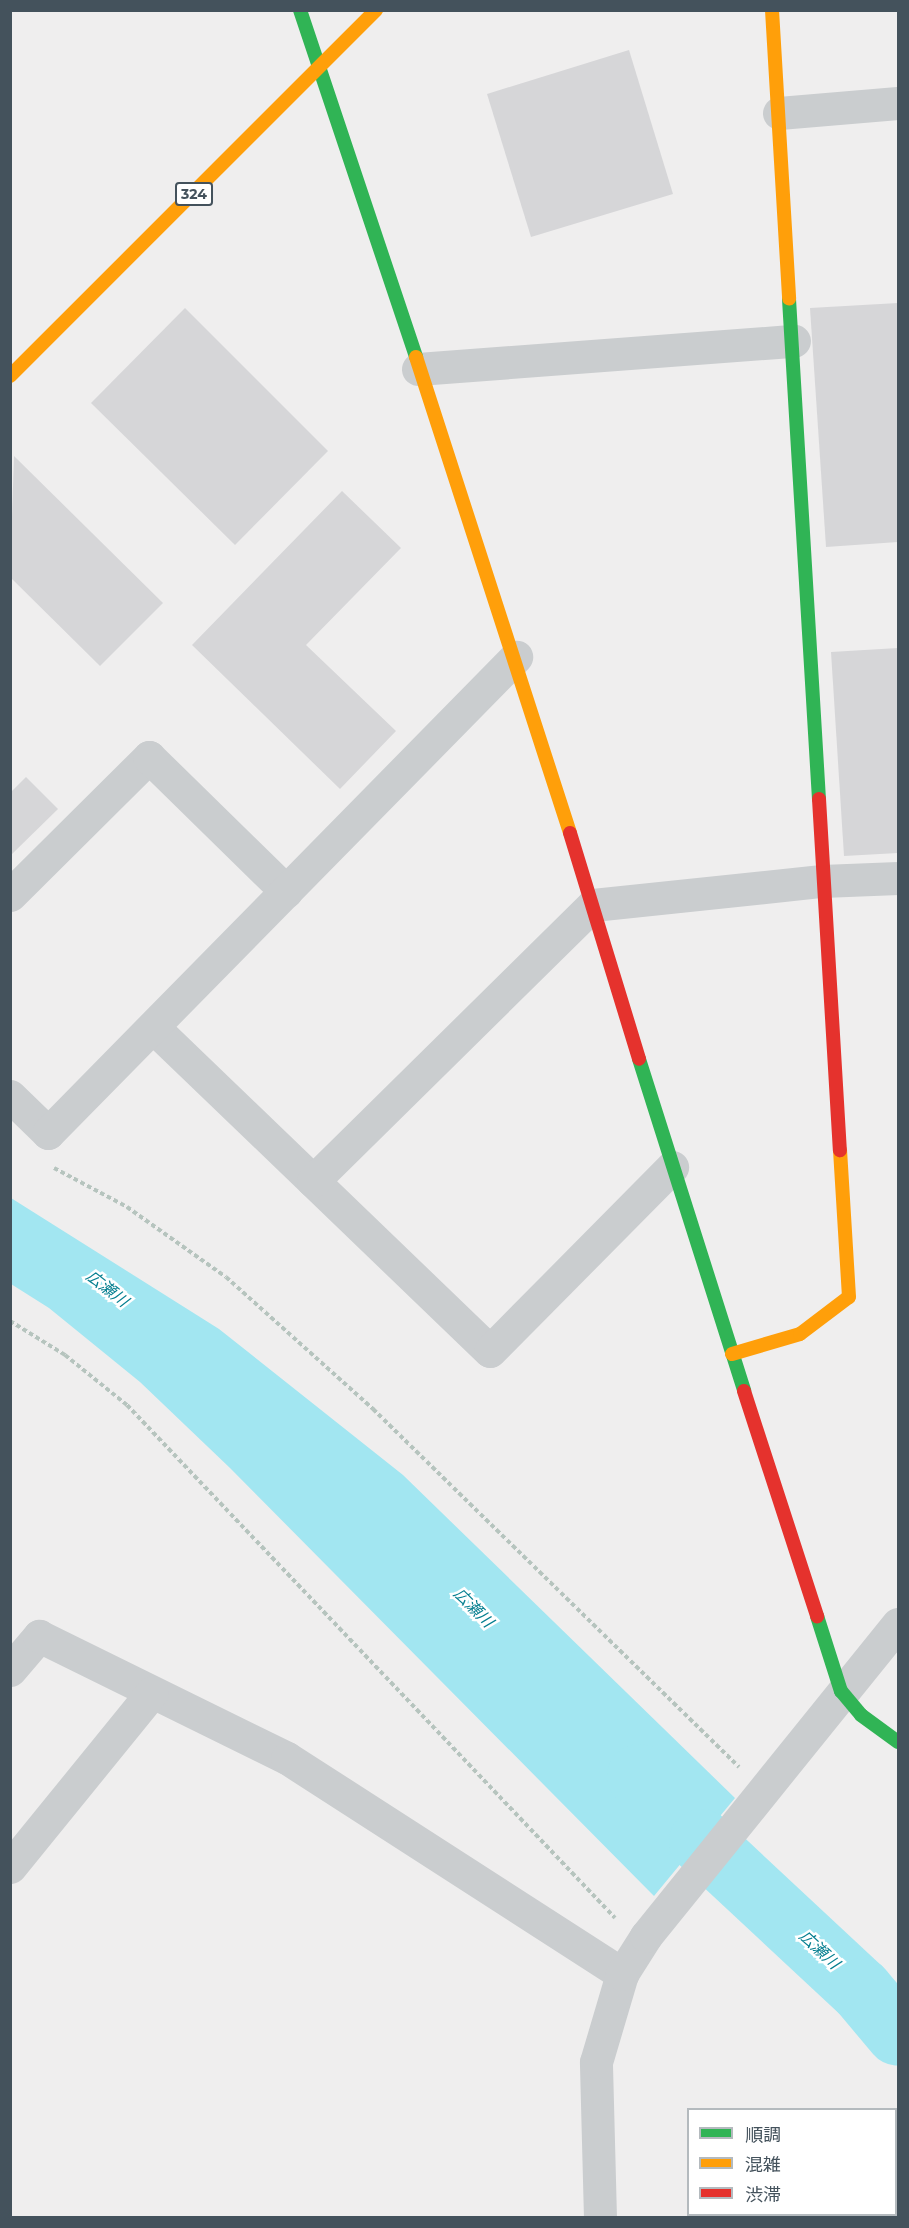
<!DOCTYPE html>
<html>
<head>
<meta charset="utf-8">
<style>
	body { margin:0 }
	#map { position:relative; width:909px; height:2228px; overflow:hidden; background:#efeeee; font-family:Montserrat,"Noto Sans JP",sans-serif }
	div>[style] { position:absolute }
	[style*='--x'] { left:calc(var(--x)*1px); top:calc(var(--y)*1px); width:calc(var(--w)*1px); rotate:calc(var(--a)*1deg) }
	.water>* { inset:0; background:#a2e6f1 }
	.river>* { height:64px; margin:-32px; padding:0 32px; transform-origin:32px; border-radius:32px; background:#a2e6f1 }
	.building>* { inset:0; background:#d6d6d8 }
	.path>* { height:4px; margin-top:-2px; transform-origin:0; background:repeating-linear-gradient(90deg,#b6c4be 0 4.5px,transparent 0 7.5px) }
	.street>* { height:33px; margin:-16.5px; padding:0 16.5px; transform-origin:16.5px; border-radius:16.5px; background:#cacdcf }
	.fast>* { height:14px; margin:-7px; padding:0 7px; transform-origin:7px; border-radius:7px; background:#30b455 }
	.slow>* { height:14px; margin:-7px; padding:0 7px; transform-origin:7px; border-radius:7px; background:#ff9f0a }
	.jam>* { height:14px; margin:-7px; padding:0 7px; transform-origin:7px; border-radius:7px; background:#e5322d }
	span { translate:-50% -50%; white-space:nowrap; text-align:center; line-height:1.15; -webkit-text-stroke:5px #fff; paint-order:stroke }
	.shield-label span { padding:2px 4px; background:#fff; border:2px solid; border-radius:4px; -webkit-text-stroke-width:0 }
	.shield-label { font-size:14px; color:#44525c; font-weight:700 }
	.water-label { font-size:16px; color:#057f90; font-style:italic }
	.frame { position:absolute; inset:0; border:12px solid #44525c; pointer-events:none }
	.legend { position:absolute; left:687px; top:2108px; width:210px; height:108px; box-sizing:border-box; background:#fff; border:2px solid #b4babe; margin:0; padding:8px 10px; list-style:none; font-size:18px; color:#44525c }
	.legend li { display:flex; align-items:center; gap:12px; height:30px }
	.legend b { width:30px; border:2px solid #b4babe }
</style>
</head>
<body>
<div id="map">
	<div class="water">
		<i style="clip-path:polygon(11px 1198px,219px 1329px,403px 1475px,735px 1798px,654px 1896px,230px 1468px,140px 1382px,49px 1308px,11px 1284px)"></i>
	</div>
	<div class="river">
		<i style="--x:639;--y:1776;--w:90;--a:46.4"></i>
		<i style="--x:701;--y:1841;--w:219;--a:43"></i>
		<i style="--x:861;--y:1990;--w:57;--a:49.9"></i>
	</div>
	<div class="building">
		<i style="clip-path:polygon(629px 50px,673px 194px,531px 237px,487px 94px)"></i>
		<i style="clip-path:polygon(898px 303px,898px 542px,826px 547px,810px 308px)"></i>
		<i style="clip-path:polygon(185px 308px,328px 451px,235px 545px,91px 403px)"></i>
		<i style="clip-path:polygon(14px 456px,163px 603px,100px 666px,10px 577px)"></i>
		<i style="clip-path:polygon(342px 491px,401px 548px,306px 645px,396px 731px,340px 789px,192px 645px)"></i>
		<i style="clip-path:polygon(898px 648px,898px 853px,844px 856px,831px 652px)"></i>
		<i style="clip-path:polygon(26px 777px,58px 809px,10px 856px,10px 793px)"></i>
	</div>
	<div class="path">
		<i style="--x:54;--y:1168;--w:83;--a:28.1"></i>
		<i style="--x:127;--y:1207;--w:121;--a:35.3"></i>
		<i style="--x:226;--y:1277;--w:198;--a:41.9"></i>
		<i style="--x:373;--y:1409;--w:512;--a:44.37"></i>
		<i style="--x:10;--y:1321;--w:65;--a:31.7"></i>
		<i style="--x:65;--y:1355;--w:80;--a:38.9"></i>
		<i style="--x:127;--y:1405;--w:708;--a:46.43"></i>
	</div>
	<div class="street">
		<i style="--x:779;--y:113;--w:119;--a:-4.8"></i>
		<i style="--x:418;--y:369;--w:377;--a:-4.3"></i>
		<i style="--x:10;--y:895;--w:196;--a:-44.8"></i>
		<i style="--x:149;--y:757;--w:192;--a:44.4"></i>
		<i style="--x:153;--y:1027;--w:467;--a:43.9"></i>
		<i style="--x:490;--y:1351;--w:259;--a:-45.3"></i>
		<i style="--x:10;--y:1096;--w:53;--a:44.2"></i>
		<i style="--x:48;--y:1133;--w:668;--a:-45.49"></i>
		<i style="--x:313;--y:1181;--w:393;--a:-44.6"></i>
		<i style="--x:593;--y:905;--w:230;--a:-6"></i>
		<i style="--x:822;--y:881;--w:76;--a:-2.3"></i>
		<i style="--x:10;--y:1670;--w:45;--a:-49.5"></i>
		<i style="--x:39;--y:1636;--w:276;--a:26.2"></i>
		<i style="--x:287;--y:1758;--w:399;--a:32.8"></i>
		<i style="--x:10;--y:1867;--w:225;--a:-50.9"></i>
		<i style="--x:600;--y:2218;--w:156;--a:-91.5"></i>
		<i style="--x:596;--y:2062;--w:92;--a:-73.5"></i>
		<i style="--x:622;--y:1974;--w:45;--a:-57.7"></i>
		<i style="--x:646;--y:1936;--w:401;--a:-51.1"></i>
	</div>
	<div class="fast">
		<i style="--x:300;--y:10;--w:366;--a:71.5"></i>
		<i style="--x:789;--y:299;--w:501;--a:86.57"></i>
		<i style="--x:639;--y:1059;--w:348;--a:72.4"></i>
		<i style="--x:817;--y:1616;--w:79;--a:72.3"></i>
		<i style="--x:841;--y:1691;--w:31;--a:50"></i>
		<i style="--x:861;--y:1715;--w:46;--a:36.1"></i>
	</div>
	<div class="slow">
		<i style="--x:772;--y:10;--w:289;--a:86.6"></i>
		<i style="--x:416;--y:357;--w:500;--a:72.07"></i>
		<i style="--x:10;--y:376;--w:518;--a:-45"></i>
		<i style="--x:732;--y:1354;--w:71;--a:-16.4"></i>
		<i style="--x:800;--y:1334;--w:61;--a:-37.1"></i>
		<i style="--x:849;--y:1297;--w:147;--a:-93.5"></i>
	</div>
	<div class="jam">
		<i style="--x:819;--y:799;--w:352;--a:86.6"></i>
		<i style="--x:570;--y:833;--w:236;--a:73"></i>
		<i style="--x:744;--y:1391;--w:237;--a:72"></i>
	</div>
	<div class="shield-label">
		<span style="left:194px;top:194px">324</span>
	</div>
	<div class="water-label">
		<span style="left:107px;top:1289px;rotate:38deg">広瀬川</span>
		<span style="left:473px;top:1608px;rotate:45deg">広瀬川</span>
		<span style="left:819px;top:1950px;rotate:43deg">広瀬川</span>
	</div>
	<div class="frame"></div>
	<ul class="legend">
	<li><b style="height:8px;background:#30b455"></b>順調</li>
	<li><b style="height:8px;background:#ff9f0a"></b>混雑</li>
	<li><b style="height:8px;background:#e5322d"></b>渋滞</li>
	</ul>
</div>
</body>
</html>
